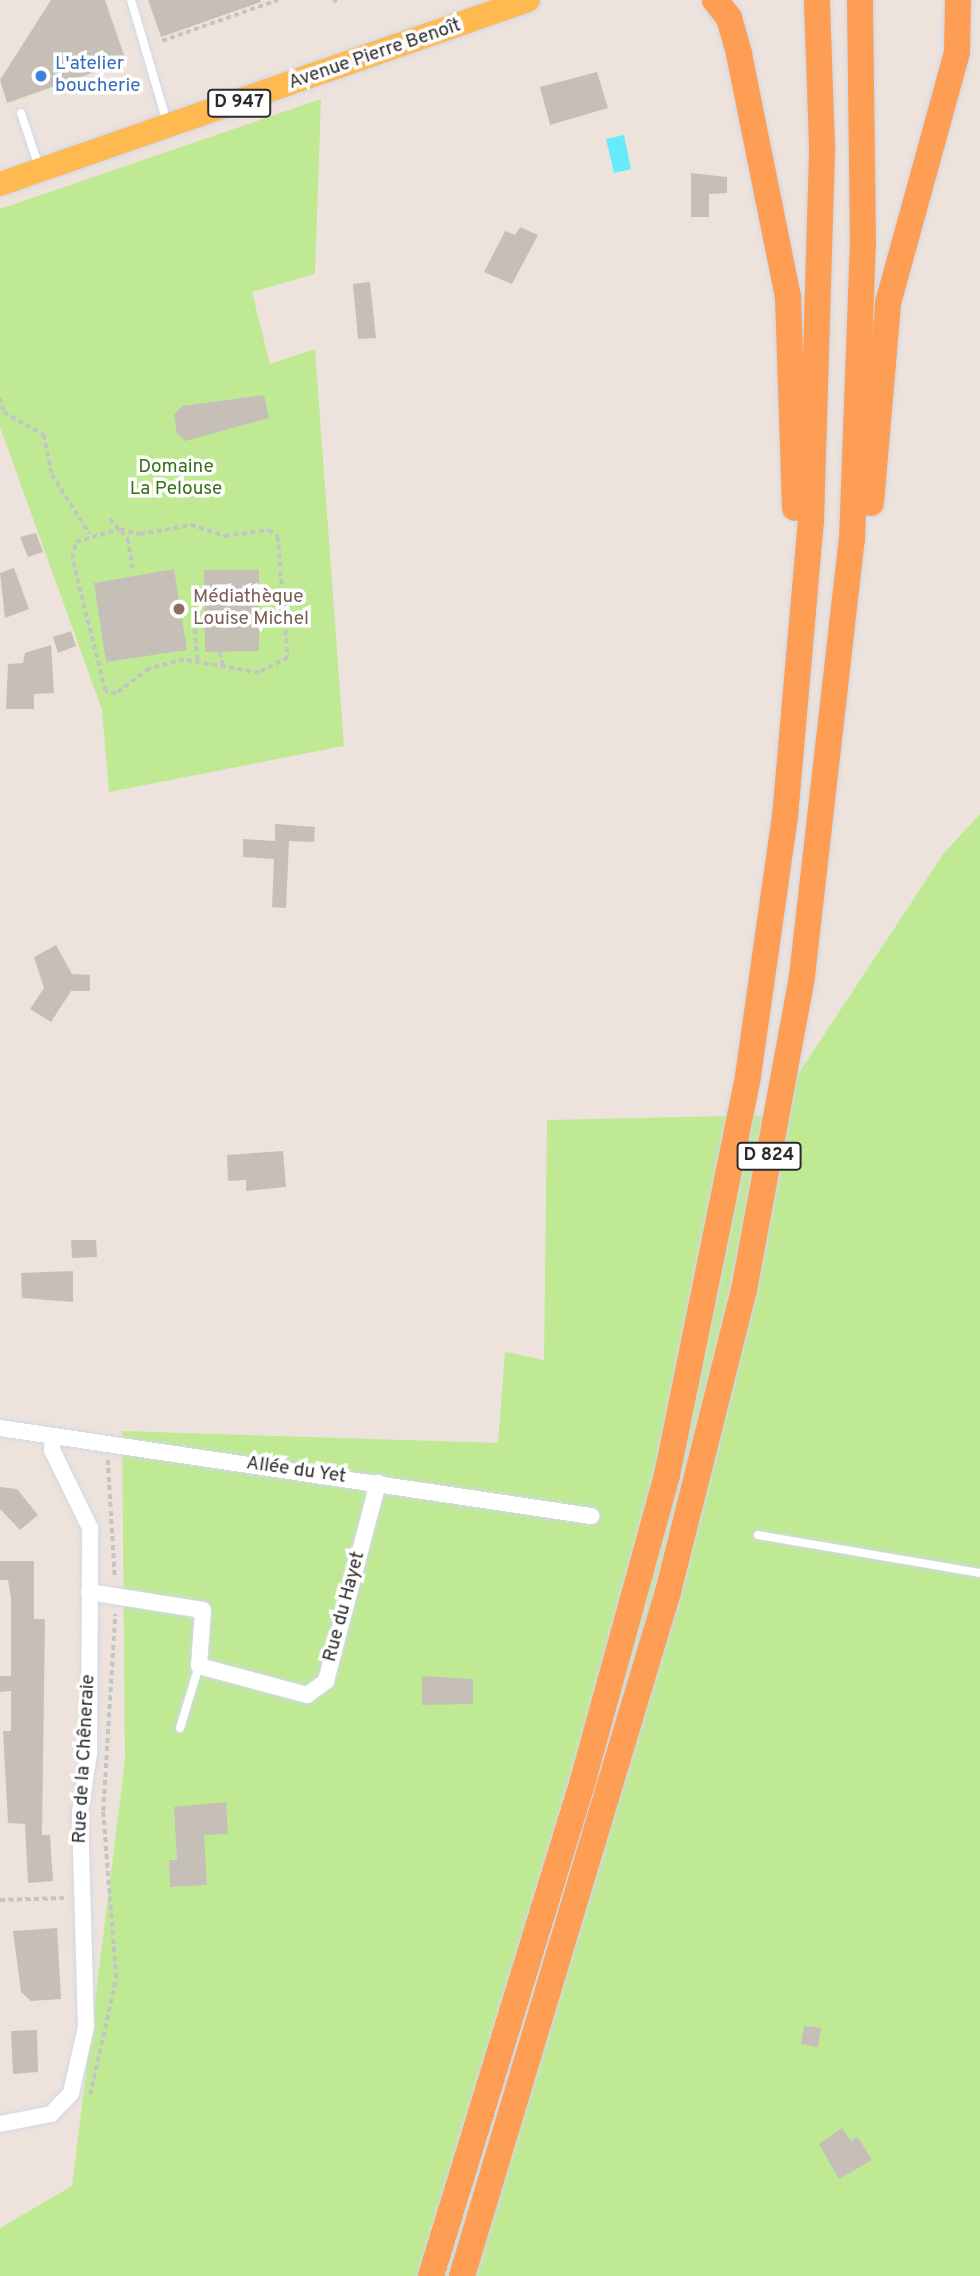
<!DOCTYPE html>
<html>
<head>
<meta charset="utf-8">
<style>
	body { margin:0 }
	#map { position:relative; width:980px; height:2276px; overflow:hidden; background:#eee3dc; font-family:Overpass,sans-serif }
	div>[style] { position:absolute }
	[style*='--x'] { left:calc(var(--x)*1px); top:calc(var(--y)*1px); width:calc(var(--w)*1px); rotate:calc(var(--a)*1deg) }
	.green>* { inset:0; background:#bfea93 }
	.water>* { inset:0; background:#65ebfa }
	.building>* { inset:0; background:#c6bfb7 }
	.path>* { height:3.5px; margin-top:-1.75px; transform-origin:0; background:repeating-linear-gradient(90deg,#c4c4c4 0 5px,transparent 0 8.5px) }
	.roads { filter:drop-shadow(0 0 2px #d1d8e5) drop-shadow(0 0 2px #d1d8e5) }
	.service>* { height:8px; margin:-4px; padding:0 4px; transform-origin:4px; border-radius:4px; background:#fff }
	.minor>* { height:16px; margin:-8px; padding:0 8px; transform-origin:8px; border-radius:8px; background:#fff }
	.primary>* { height:24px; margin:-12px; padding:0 12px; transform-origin:12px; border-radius:12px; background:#feb951 }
	.trunk>* { height:26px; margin:-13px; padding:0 13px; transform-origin:13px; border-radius:13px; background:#fe9e54 }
	.dots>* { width:19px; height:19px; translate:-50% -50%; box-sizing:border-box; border:4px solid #fff; border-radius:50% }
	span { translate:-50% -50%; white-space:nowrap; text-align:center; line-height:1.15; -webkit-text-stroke:7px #fff; paint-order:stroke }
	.shield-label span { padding:2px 5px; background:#fff; border:2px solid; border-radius:5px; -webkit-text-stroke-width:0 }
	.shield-label { font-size:18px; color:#2b2b2b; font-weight:700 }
	.street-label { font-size:19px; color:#2b2b2b }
	.shop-label { font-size:19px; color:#366cbe }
	.left { translate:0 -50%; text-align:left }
	.park-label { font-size:19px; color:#357013 }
	.education-label { font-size:19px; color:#785e54 }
</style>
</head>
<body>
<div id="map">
	<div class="green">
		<i style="clip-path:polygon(321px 99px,315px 274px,252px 292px,270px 364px,315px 349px,344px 746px,109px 792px,102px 710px,0 427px,0 209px)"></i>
		<i style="clip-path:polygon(980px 814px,980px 2276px,0 2276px,0 2228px,72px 2186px,125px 1761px,122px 1431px,498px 1443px,505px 1352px,544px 1360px,547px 1120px,771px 1115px,944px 853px)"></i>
	</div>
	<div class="water">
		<i style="clip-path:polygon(624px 135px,631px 169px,614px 173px,606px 139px)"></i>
	</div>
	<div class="building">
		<i style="clip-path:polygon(51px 0,105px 0,126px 61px,7px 103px,0 80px)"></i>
		<i style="clip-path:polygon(148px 0,260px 0,261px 2px,161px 37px)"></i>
		<i style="clip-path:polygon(597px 72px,608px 108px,550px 125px,540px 87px)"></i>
		<i style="clip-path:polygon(691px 173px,727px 177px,727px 193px,709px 194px,709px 217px,691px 217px)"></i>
		<i style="clip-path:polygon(520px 227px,538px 235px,512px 284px,484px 272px,505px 231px,515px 235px)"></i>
		<i style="clip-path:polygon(370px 282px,376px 338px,358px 339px,353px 284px)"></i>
		<i style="clip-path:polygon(264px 395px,269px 418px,185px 441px,177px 434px,174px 415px,182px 406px)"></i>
		<i style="clip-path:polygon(36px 533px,43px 552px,28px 557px,20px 537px)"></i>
		<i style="clip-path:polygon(14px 568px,29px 609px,5px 618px,0 573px)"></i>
		<i style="clip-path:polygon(174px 569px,187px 650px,106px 662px,94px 583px)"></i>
		<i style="clip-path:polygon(204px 570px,259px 570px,259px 651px,205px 652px)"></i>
		<i style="clip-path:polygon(71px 631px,76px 646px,58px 653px,53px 637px)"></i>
		<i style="clip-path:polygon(51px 645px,54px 693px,34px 694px,34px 709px,6px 709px,8px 664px,23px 663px,25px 653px)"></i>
		<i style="clip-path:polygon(275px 824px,315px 827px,314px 842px,289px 841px,286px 908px,272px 907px,274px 859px,243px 857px,243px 839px,275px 841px)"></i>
		<i style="clip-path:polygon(56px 945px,72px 974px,90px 975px,90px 991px,71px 991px,51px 1022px,30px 1009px,44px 988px,34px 957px)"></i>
		<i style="clip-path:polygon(283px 1151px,286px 1187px,246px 1191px,246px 1180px,228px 1181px,227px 1155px)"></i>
		<i style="clip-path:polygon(71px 1240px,96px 1240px,97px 1257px,72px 1258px)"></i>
		<i style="clip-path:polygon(73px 1271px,73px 1302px,22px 1298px,21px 1273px)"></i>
		<i style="clip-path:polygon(0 1487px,17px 1489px,38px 1515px,20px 1530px,0 1509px)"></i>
		<i style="clip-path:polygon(0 1561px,34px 1561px,34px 1619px,45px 1619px,42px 1835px,50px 1835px,53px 1881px,28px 1883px,25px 1824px,8px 1823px,3px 1731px,11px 1731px,11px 1691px,0 1692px,0 1676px,11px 1676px,11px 1598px,8px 1580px,0 1580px)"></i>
		<i style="clip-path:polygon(422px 1676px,473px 1679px,473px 1704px,422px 1705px)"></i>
		<i style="clip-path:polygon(226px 1802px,228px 1834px,204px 1835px,207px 1885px,170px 1887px,169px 1860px,177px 1860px,174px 1807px)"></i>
		<i style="clip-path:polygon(57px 1928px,61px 1999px,31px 2001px,21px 1992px,13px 1931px)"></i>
		<i style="clip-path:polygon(804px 2026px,821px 2028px,818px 2047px,801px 2044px)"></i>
		<i style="clip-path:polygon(37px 2030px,38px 2072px,13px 2074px,11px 2031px)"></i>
		<i style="clip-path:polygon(842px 2128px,851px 2141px,858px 2137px,872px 2160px,839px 2179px,819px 2144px)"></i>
	</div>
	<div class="path">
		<i style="--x:335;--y:0;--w:3;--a:72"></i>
		<i style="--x:162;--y:41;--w:123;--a:-19.5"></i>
		<i style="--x:0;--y:398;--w:15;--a:74"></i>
		<i style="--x:4;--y:412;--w:46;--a:29.9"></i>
		<i style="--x:44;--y:435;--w:41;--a:78.7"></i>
		<i style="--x:52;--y:475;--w:70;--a:57.2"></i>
		<i style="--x:110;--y:519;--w:27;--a:48"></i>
		<i style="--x:128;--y:539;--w:30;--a:81"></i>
		<i style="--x:191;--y:525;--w:36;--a:18"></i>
		<i style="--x:225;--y:536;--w:44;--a:-7.8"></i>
		<i style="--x:269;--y:530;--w:11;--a:38"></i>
		<i style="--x:278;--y:537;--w:121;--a:85.3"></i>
		<i style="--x:288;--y:658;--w:33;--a:153"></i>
		<i style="--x:259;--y:673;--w:76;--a:-170.2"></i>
		<i style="--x:184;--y:660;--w:36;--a:166"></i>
		<i style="--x:149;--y:669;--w:41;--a:142.9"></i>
		<i style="--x:116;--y:694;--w:11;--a:-165"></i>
		<i style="--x:105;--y:691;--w:137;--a:-103.9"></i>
		<i style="--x:72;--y:558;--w:16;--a:-76"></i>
		<i style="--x:76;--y:542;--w:46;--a:-16.5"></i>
		<i style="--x:120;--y:529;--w:21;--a:14"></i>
		<i style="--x:140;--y:534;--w:52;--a:-10"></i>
		<i style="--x:194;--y:621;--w:40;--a:84.3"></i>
		<i style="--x:220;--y:652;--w:14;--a:78"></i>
		<i style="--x:108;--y:1460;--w:118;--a:86.6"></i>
		<i style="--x:0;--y:1900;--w:64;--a:-1.8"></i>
		<i style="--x:90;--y:2095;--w:120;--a:-77.5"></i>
		<i style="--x:116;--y:1978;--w:168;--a:-94.5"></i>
		<i style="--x:103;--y:1811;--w:197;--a:-86.5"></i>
	</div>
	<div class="roads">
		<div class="service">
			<i style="--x:131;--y:0;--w:127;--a:73.6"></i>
			<i style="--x:21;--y:113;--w:57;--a:71.6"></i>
			<i style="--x:758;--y:1535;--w:225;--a:9.7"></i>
			<i style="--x:180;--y:1728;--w:65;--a:-73"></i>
		</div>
		<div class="minor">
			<i style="--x:0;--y:1428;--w:598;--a:8.47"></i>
			<i style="--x:89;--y:1592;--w:115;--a:9"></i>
			<i style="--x:203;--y:1610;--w:56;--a:94.1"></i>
			<i style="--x:199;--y:1666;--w:112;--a:15"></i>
			<i style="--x:307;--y:1695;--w:24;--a:-36"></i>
			<i style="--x:326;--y:1681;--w:205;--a:-75.3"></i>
			<i style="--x:0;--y:2124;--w:52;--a:-11.1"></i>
			<i style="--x:51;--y:2114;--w:29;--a:-46"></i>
			<i style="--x:71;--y:2093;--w:68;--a:-77.2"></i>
			<i style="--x:86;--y:2027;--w:215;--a:-91.6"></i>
			<i style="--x:80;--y:1812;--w:59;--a:-81.2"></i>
			<i style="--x:89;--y:1754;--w:226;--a:-89.7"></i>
			<i style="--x:90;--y:1528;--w:87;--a:-116"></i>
			<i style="--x:52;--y:1450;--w:14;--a:-86"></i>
		</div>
		<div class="primary">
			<i style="--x:0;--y:184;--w:559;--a:-19.21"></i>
		</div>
		<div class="trunk">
			<i style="--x:715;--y:0;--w:23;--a:52"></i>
			<i style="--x:729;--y:18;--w:37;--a:74"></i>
			<i style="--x:739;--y:54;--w:248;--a:78.6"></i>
			<i style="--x:788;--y:297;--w:211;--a:88.1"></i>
			<i style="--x:871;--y:503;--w:201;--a:-85.1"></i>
			<i style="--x:888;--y:303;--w:260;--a:-74.6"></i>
			<i style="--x:957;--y:52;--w:52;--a:-88.9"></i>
			<i style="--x:431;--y:2276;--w:515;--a:-72.94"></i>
			<i style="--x:582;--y:1784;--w:320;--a:-74.6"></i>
			<i style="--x:667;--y:1475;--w:407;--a:-78.5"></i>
			<i style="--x:748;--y:1076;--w:262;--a:-81.9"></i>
			<i style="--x:785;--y:817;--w:296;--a:-85"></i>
			<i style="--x:811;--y:522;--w:376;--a:-88.3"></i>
			<i style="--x:822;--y:146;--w:146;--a:-92"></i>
			<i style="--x:462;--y:2276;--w:714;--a:-73.24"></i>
			<i style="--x:668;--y:1592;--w:311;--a:-75.9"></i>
			<i style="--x:744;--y:1290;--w:319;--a:-79.5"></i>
			<i style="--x:802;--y:976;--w:439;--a:-83.5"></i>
			<i style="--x:852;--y:540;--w:294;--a:-87.9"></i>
			<i style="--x:863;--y:246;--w:246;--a:-90.7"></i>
		</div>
	</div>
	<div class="dots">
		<i style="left:41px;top:76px;background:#3f7fe0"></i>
		<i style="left:179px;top:609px;background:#8d6e63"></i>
	</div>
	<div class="shield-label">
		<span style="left:239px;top:103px">D 947</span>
		<span style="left:769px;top:1156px">D 824</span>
	</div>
	<div class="street-label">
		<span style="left:375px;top:55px;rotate:-19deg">Avenue Pierre Benoît</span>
		<span style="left:296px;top:1471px;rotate:8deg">Allée du Yet</span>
		<span style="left:345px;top:1607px;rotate:-75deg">Rue du Hayet</span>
		<span style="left:85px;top:1759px;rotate:-87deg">Rue de la Chêneraie</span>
	</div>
	<div class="shop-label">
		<span class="left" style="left:55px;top:76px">L'atelier<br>boucherie</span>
	</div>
	<div class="park-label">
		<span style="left:176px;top:479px">Domaine<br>La Pelouse</span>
	</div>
	<div class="education-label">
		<span class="left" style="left:193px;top:609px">Médiathèque<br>Louise Michel</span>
	</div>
</div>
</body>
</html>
